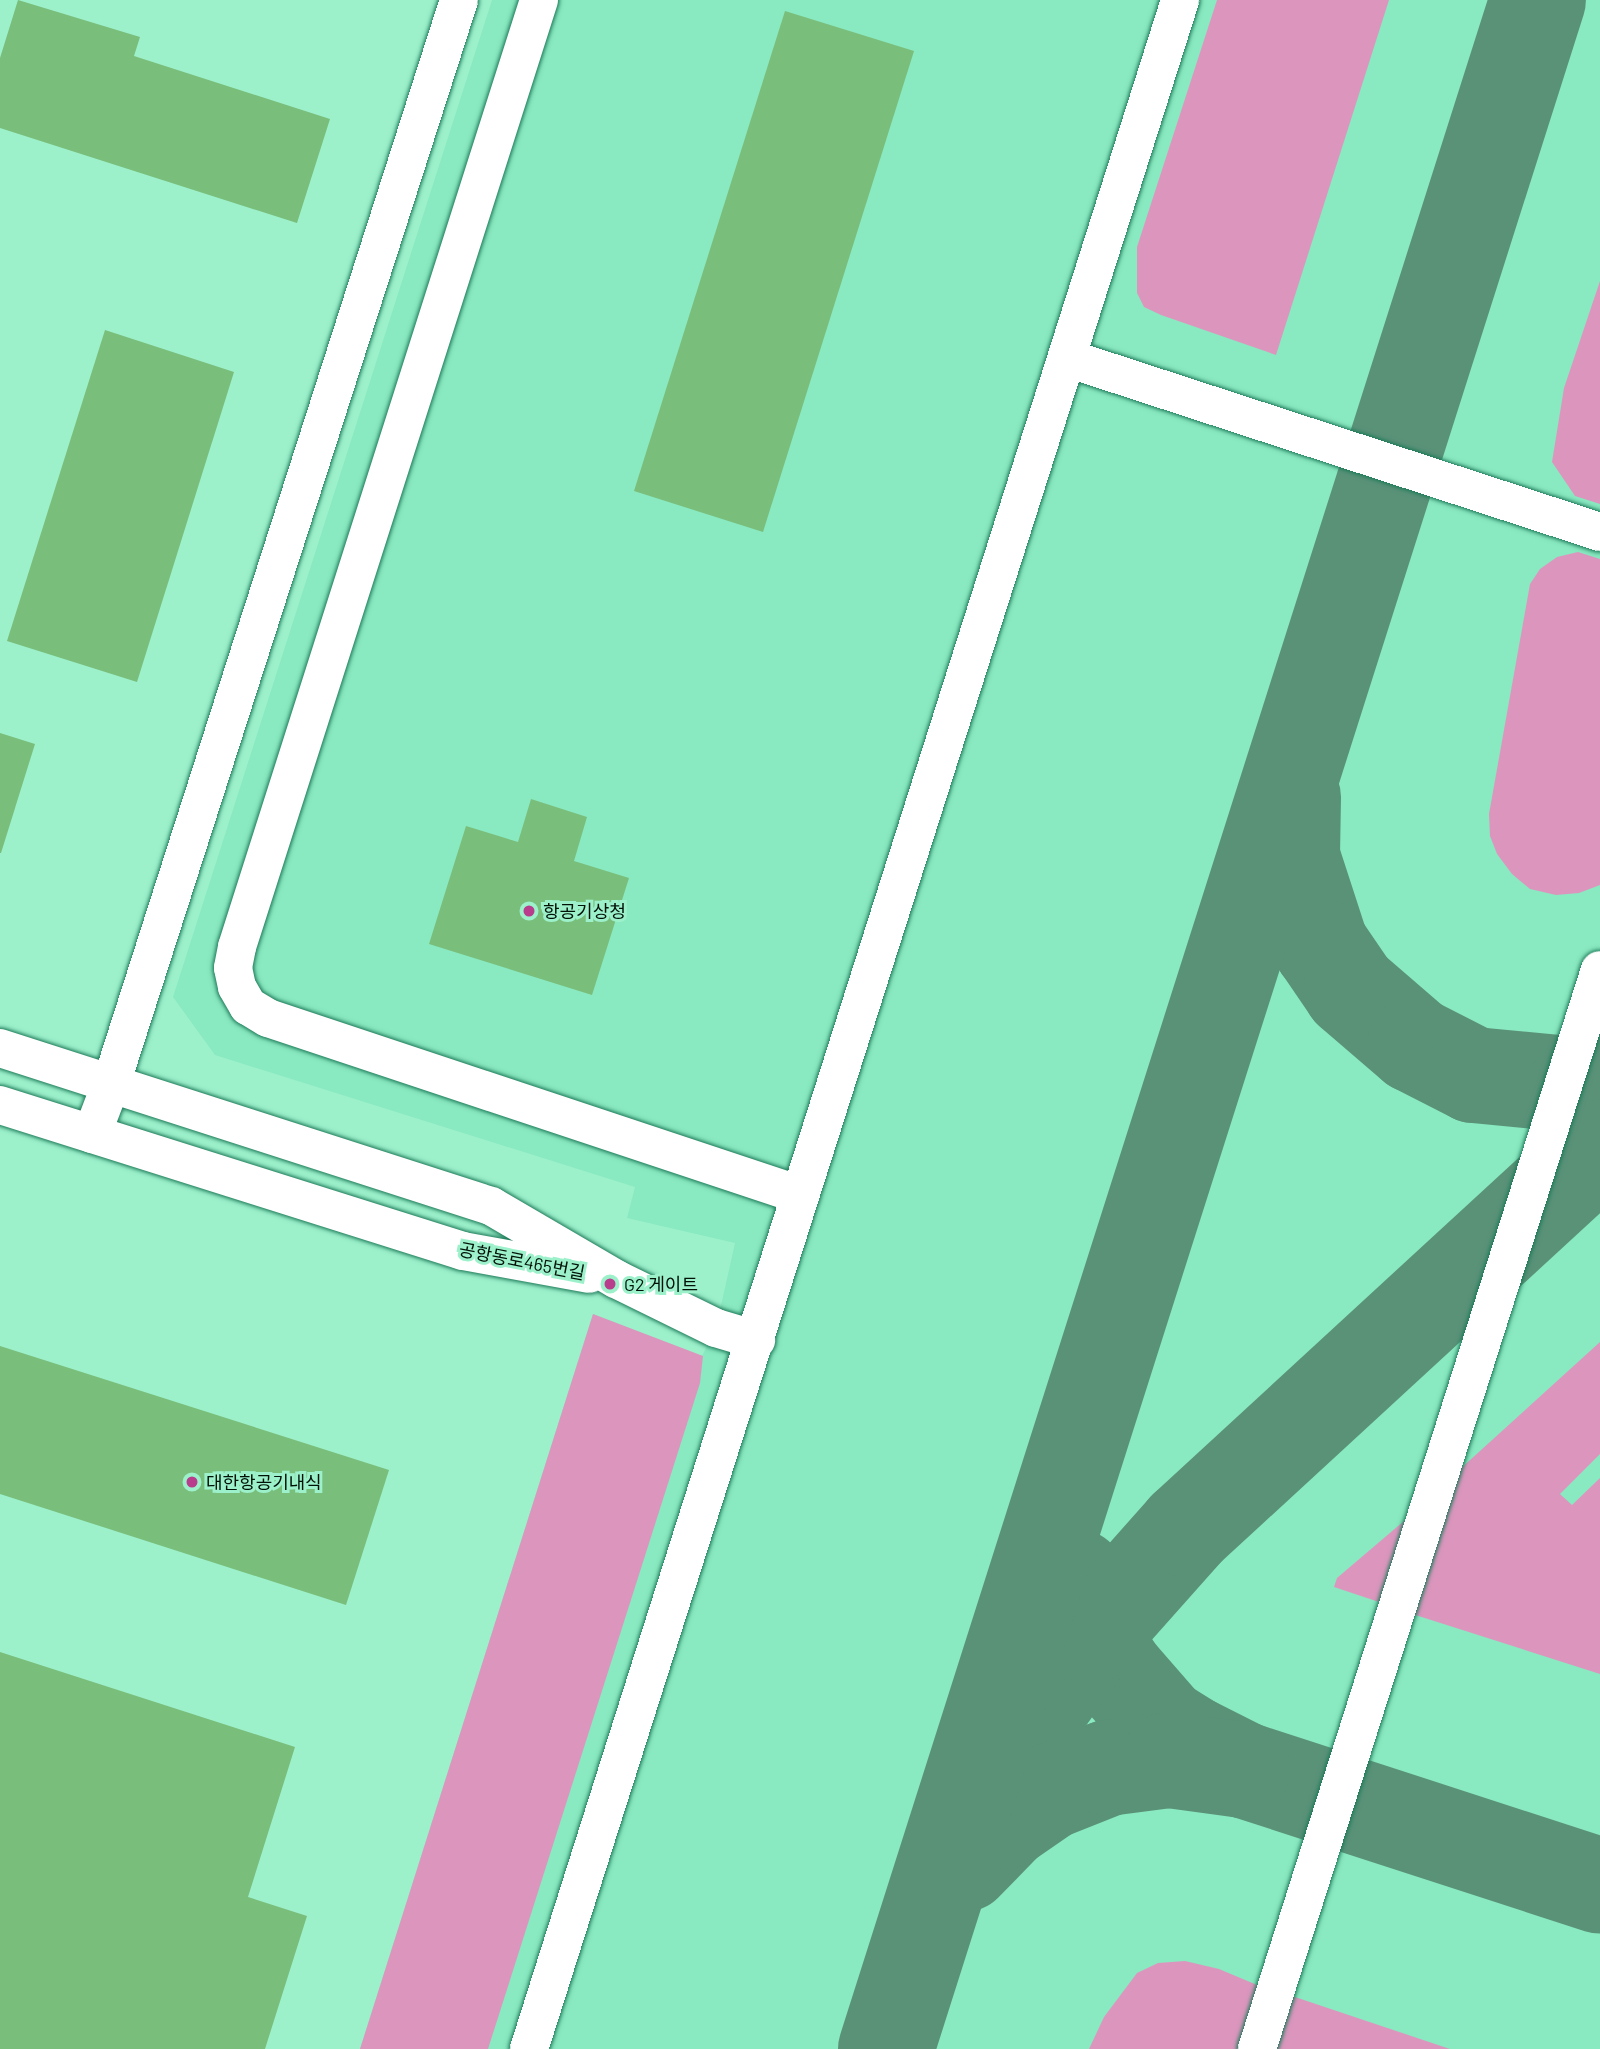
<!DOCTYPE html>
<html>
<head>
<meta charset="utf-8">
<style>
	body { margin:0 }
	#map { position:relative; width:1600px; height:2049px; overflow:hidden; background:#9cf1cb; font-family:Barlow,"Noto Sans KR",sans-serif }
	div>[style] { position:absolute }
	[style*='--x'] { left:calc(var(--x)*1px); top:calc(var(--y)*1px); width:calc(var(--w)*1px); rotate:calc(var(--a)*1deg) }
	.built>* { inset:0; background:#89e9c0 }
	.green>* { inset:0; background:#dc96be }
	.taxiway>* { height:96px; margin:-48px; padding:0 48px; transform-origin:48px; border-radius:48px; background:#5a9278 }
	.building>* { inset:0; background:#7abe7b }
	.roads { filter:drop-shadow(0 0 2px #1d7a59) drop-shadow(0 0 2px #1d7a59) }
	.minor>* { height:38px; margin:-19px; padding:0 19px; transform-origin:19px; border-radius:19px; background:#fff }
	.dots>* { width:19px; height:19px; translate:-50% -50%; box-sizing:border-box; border:4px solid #9cf1cb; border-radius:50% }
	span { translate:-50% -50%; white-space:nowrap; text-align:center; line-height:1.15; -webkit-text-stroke:6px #9cf1cb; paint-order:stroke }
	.poi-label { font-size:18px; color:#001107 }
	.left { translate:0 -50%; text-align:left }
	.street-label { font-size:18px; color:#001107 }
</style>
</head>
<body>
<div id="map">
	<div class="built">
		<i style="clip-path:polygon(492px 0,1600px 0,1600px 2049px,360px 2049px,593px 1314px,702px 1356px,716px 1328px,735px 1243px,627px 1218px,635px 1187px,215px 1055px,173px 997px)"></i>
	</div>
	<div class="green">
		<i style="clip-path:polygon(1217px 0,1389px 0,1276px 355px,1161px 315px,1144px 307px,1137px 293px,1137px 247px)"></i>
		<i style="clip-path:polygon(1600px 281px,1600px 504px,1575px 496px,1552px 462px,1564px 388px)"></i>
		<i style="clip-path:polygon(1578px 552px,1600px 559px,1600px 885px,1579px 893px,1556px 895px,1530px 889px,1512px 874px,1497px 854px,1490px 836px,1489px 814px,1530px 584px,1540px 569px,1557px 557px)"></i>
		<i style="clip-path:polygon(593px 1314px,703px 1356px,700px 1383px,488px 2049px,360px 2049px)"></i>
		<i style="clip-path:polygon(1600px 1342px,1600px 1454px,1560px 1494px,1572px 1505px,1600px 1478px,1600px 1674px,1409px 1613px,1448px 1480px)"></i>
		<i style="clip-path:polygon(1411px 1515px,1388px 1605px,1334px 1587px,1337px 1578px)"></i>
		<i style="clip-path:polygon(1185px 1961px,1219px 1969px,1269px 1990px,1250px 2049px,1089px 2049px,1104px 2017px,1137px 1973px,1158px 1963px)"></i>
		<i style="clip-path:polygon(1289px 1995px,1450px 2049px,1272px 2049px)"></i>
	</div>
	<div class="taxiway">
		<i style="--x:1293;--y:797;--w:60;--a:91"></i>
		<i style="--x:1292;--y:857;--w:94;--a:72"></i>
		<i style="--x:1321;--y:946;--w:53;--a:55.7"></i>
		<i style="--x:1351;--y:990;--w:84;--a:40.7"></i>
		<i style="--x:1415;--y:1045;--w:66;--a:27"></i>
		<i style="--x:1474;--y:1075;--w:103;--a:5.5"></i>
		<i style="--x:1577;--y:1085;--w:23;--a:-10"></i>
		<i style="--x:1077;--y:1577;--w:60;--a:75.5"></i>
		<i style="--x:1092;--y:1635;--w:45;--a:56.7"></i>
		<i style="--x:1117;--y:1673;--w:70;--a:49"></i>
		<i style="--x:1163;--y:1726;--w:36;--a:32"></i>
		<i style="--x:1194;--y:1745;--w:56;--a:26.6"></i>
		<i style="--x:1244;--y:1770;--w:374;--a:18"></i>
		<i style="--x:1008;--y:1752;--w:144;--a:-54.3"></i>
		<i style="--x:1092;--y:1635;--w:142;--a:-48.4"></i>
		<i style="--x:1186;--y:1529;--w:563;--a:-42.62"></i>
		<i style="--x:964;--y:1864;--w:60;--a:-45.7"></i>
		<i style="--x:1006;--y:1821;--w:51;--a:-34.6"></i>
		<i style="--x:1048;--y:1792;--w:65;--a:-21.8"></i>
		<i style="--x:1108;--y:1768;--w:62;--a:-7.5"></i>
		<i style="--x:1169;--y:1760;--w:74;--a:7.8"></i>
		<i style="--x:886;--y:2049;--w:2150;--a:-72.35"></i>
	</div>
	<div class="building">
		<i style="clip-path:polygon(18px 0,140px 37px,134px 56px,330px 119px,297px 223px,0 128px,0 58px)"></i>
		<i style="clip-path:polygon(785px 11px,914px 51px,763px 532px,634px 491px)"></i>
		<i style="clip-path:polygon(105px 330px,234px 372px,137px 682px,7px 641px)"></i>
		<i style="clip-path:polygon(0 733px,35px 744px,1px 853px,0 853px)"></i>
		<i style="clip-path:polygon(531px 799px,587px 817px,574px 861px,629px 878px,592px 995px,429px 944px,466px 826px,518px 842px)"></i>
		<i style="clip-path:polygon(0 1346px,389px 1470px,346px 1605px,0 1494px)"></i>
		<i style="clip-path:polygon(0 1652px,295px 1747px,248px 1897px,307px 1916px,265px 2049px,0 2049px)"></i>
	</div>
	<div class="roads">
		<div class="minor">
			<i style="--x:539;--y:0;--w:994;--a:107.69"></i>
			<i style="--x:237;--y:947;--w:21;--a:101"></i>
			<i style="--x:233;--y:968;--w:19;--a:78"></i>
			<i style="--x:237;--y:987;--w:22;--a:60"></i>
			<i style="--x:248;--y:1006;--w:23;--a:31"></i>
			<i style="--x:268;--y:1018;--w:561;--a:18.4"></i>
			<i style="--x:1067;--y:358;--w:561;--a:18.08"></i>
			<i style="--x:0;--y:1048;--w:516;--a:17.84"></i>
			<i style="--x:491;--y:1206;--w:145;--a:30.3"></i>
			<i style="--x:616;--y:1279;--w:111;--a:26.1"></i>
			<i style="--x:716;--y:1328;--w:42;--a:16.7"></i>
			<i style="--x:0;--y:1105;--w:485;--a:17.5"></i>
			<i style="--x:463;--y:1251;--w:128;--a:10.3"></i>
			<i style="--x:92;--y:1134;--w:53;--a:-69.2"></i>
			<i style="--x:111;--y:1084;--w:1138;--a:-72.2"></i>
			<i style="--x:529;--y:2049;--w:2150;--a:-72.37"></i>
			<i style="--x:1257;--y:2049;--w:1132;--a:-72.37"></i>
		</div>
	</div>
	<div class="dots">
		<i style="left:529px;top:911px;background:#b93d8d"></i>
		<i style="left:610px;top:1284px;background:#b93d8d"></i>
		<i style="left:192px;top:1482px;background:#b93d8d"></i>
	</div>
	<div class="poi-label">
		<span class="left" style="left:543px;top:911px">항공기상청</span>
		<span class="left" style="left:624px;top:1284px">G2 게이트</span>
		<span class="left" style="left:206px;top:1482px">대한항공기내식</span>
	</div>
	<div class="street-label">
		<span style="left:522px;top:1261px;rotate:11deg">공항동로465번길</span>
	</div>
</div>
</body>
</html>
